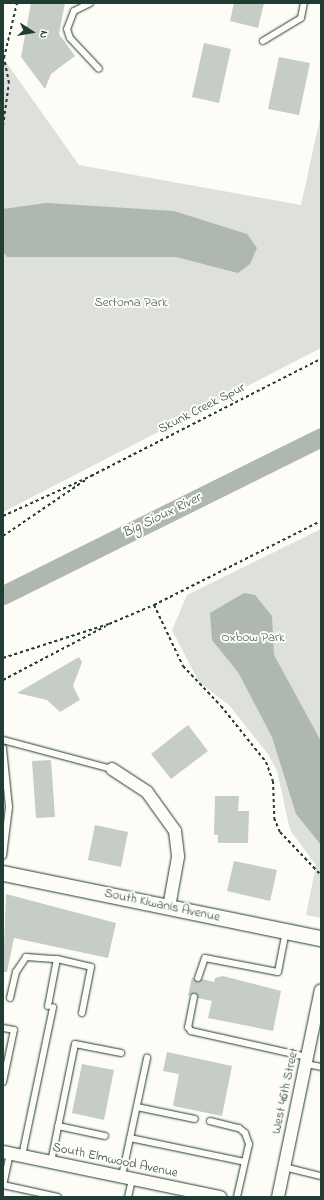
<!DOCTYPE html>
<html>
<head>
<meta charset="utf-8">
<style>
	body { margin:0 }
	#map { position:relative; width:324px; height:1200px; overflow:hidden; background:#fdfcf7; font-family:"Indie Flower",sans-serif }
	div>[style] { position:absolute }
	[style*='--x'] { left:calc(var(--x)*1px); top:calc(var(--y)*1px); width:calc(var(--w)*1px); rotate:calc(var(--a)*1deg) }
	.green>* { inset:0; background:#dde0db }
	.water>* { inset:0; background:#aeb8b1 }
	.river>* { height:19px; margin:-9.5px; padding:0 9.5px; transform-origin:9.5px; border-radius:9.5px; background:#aeb8b1 }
	.building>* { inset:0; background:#c6cdc7 }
	.path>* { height:2px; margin-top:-1px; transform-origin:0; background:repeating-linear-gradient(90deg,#1f3d34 0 3px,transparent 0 6px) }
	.roads { filter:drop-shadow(0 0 1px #1f3d34) drop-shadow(0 0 1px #1f3d34) }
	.service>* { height:6px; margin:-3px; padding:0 3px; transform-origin:3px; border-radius:3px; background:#fdfcf7 }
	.minor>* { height:12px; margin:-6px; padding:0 6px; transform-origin:6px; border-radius:6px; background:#fdfcf7 }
	.tertiary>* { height:15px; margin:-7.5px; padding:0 7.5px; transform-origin:7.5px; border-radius:7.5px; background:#fdfcf7 }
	span { translate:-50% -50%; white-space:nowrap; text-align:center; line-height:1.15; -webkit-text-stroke:4px #fdfcf7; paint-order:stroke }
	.park-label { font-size:13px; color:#455e55 }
	.street-label { font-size:13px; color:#1f3d34 }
	.water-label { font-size:14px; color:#435c53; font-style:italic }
	.frame { position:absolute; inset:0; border:4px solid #1f3d34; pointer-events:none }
	.north { position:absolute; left:12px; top:12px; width:40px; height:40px; -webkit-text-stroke:3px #fdfcf7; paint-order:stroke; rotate:102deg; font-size:11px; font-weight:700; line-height:16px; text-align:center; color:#1f3d34 }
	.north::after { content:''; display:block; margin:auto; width:14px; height:18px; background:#1f3d34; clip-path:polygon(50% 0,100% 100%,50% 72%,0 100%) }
</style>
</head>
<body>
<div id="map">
	<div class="green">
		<i style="clip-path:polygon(3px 58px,79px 165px,301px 205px,321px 114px,321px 348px,3px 512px)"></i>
		<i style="clip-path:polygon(321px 529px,321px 918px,306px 915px,316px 865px,290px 830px,277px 771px,268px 754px,229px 705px,199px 682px,172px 630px,187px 595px)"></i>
	</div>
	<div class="water">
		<i style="clip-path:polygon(46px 203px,174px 211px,247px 234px,257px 248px,250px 264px,238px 273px,176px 257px,7px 257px,3px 252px,3px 209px)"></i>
		<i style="clip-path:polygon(244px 593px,255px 595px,272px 616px,274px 655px,321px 741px,321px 845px,296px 814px,272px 737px,238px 672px,212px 640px,210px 613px)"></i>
	</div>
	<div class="river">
		<i style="--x:3;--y:595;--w:355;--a:-26.4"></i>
	</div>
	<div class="building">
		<i style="clip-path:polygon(31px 3px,65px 3px,59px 34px,75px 56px,51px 74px,45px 89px,21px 57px)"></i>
		<i style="clip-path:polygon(234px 3px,264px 3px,258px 28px,230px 21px)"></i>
		<i style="clip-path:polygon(204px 43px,231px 49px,219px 103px,192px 97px)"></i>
		<i style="clip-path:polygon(279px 57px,310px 63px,299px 115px,268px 109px)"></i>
		<i style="clip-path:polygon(79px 657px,82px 662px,73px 686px,80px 700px,60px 712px,47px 700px,17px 693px)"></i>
		<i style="clip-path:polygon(188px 725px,208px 751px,171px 779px,151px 754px)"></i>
		<i style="clip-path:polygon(51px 760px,55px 817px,36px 818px,32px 761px)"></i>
		<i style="clip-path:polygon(215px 796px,239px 796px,238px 811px,249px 811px,248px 843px,218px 843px,218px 835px,214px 835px)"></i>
		<i style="clip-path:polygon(95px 825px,128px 832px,121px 867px,88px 860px)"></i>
		<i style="clip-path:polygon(234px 861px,277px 870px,270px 901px,227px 891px)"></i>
		<i style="clip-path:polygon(6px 894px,116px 923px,108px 958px,14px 938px,7px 972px,3px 972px)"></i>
		<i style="clip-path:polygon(223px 976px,281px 991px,273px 1031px,208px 1018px,212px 1001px,198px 998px,195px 993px,188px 996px,192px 977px,198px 982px,202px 979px,214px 982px,215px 978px)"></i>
		<i style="clip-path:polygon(167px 1052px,232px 1066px,222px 1116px,173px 1106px,179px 1074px,163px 1071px)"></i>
		<i style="clip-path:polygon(82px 1064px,114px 1070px,104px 1120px,72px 1113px)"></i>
	</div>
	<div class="path">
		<i style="--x:3;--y:126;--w:43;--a:-82.1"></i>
		<i style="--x:9;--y:83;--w:25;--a:-101"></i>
		<i style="--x:4;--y:58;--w:57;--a:-76.7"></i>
		<i style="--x:3;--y:516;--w:97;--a:-24.4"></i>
		<i style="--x:91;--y:476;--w:258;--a:-27"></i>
		<i style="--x:3;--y:536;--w:102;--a:-34.2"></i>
		<i style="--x:154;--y:605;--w:68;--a:64.6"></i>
		<i style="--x:183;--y:666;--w:55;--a:46.5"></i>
		<i style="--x:221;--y:706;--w:72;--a:51.2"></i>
		<i style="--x:266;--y:762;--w:20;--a:70"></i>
		<i style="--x:273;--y:781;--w:37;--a:88"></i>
		<i style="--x:274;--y:818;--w:15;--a:67"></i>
		<i style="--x:280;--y:832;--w:59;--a:46.4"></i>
		<i style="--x:3;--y:658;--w:111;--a:-17.8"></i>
		<i style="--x:109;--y:624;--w:49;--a:-22.9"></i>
		<i style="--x:154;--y:605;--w:187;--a:-26.7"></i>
		<i style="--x:3;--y:680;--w:116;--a:-27.7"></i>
	</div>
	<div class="roads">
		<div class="service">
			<i style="--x:90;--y:3;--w:18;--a:153"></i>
			<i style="--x:74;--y:11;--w:19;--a:111"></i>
			<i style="--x:67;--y:29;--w:9;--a:72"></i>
			<i style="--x:70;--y:38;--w:42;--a:46.9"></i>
			<i style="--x:263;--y:41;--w:44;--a:-31.2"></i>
			<i style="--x:301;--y:18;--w:15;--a:-79"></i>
			<i style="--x:3;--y:740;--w:113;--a:14.9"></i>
			<i style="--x:3;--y:748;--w:59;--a:84.2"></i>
			<i style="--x:9;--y:807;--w:49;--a:97"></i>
			<i style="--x:198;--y:978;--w:21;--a:-71"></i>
			<i style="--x:205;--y:958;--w:74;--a:10.9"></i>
			<i style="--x:278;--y:972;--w:42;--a:-79"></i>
			<i style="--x:194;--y:997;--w:31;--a:101"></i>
			<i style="--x:188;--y:1027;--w:5;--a:53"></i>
			<i style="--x:191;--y:1031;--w:119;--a:12.6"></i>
			<i style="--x:10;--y:998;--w:27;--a:-77"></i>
			<i style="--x:16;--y:972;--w:18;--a:-56"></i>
			<i style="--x:26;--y:957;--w:31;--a:4"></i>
			<i style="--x:57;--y:959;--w:35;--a:13"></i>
			<i style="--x:91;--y:967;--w:47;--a:101.1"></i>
			<i style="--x:48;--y:1006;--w:48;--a:-79.2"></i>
			<i style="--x:3;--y:1028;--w:11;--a:10"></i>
			<i style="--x:14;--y:1030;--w:53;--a:101.9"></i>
			<i style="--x:306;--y:1064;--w:15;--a:11"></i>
			<i style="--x:137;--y:1107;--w:59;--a:11.7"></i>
			<i style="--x:210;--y:1121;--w:30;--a:14"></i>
			<i style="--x:239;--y:1128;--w:8;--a:40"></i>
			<i style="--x:245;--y:1133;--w:12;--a:70"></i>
			<i style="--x:249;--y:1144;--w:54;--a:102.8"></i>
			<i style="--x:58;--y:1126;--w:48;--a:12"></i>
			<i style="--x:130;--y:1138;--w:117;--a:11.8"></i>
			<i style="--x:10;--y:1153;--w:33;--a:102"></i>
			<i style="--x:3;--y:1185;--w:56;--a:12.3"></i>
			<i style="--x:22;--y:1156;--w:152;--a:-78.2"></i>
			<i style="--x:51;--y:1162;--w:120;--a:-78.5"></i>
			<i style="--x:75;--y:1044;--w:47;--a:11.1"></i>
			<i style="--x:284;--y:1167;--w:38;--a:14"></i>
			<i style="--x:122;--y:1176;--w:121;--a:-78"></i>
			<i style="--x:128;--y:1197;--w:18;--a:-77"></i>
		</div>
		<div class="minor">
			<i style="--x:112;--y:769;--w:42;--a:33.3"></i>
			<i style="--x:147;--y:792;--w:48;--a:54.3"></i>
			<i style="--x:175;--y:831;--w:26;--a:83"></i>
			<i style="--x:178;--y:857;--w:51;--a:100.2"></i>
			<i style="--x:3;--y:1152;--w:222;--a:11.7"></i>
			<i style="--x:278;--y:1197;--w:211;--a:-78.3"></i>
		</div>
		<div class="tertiary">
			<i style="--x:3;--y:873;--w:325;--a:11.6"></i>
		</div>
	</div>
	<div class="park-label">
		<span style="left:131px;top:303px">Sertoma Park</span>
		<span style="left:253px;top:638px">Oxbow Park</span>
	</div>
	<div class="street-label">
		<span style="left:202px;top:409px;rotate:-27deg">Skunk Creek Spur</span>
		<span style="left:162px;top:906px;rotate:12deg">South Kiwanis Avenue</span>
		<span style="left:286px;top:1091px;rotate:-78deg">West 46th Street</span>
		<span style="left:115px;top:1161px;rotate:12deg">South Elmwood Avenue</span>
	</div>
	<div class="water-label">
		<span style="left:162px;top:516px;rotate:-26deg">Big Sioux River</span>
	</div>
	<div class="frame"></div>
	<div class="north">N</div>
</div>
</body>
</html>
